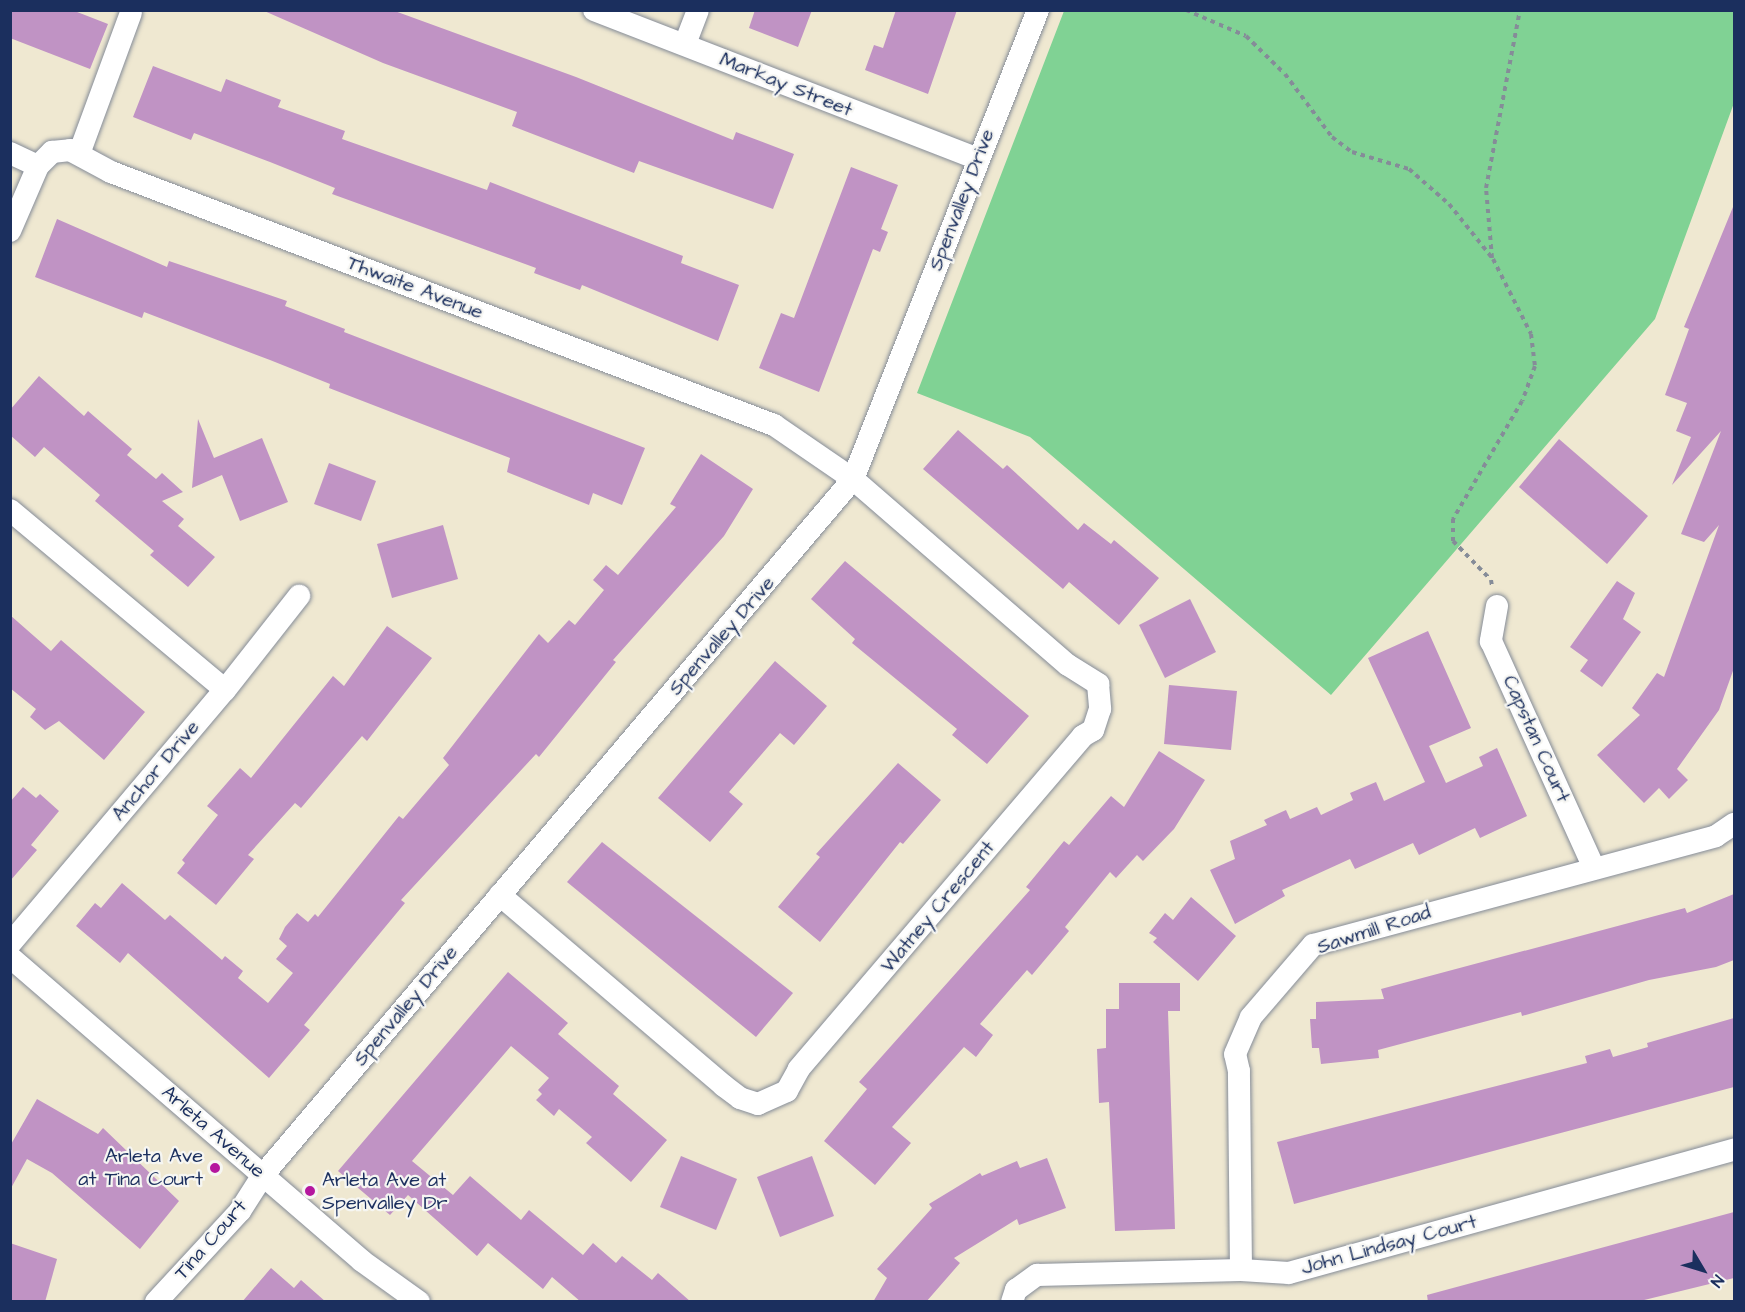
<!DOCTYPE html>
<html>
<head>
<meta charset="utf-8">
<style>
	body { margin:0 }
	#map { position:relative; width:1745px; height:1312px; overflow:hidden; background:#efe8d1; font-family:"Architects Daughter",sans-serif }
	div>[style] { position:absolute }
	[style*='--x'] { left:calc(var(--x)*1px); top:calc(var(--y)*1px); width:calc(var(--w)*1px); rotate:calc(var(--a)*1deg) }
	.green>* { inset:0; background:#80d294 }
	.building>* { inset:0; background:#c093c4 }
	.path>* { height:4px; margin-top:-2px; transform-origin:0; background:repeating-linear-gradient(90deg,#858c98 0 4.5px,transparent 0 9px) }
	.roads { filter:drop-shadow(0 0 2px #858c98) drop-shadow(0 0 2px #858c98) }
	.minor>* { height:22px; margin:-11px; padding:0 11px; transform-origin:11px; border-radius:11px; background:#fff }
	.dots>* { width:16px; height:16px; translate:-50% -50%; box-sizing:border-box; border:3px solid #f6f6f2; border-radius:50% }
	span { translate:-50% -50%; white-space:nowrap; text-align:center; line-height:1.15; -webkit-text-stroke:4.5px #f6f6f2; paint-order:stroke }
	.street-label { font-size:20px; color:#1b2f5e }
	.poi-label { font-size:20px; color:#1b2f5e }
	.right { translate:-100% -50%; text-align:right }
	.left { translate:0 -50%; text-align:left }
	.frame { position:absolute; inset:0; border:12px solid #1b2f5e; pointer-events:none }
	.north { position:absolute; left:1673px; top:1240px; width:60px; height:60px; -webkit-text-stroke:4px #f6f6f2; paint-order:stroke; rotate:128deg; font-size:16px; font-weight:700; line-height:24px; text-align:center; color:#1b2f5e }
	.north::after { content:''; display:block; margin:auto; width:21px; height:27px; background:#1b2f5e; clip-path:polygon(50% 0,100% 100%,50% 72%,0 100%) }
</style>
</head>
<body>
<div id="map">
	<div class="green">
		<i style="clip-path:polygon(1064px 11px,1734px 11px,1734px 103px,1655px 319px,1331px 695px,1030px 437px,917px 393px)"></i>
	</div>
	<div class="building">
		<i style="clip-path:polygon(10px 10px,72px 10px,108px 24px,90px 69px,10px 38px)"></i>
		<i style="clip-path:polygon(262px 10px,392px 10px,576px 77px,733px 140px,736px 132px,794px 154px,773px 209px,639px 161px,634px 173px,512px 126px,517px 112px,383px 63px)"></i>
		<i style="clip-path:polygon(755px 10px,812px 10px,798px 47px,749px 28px)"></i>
		<i style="clip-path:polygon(896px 10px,957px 10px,928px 94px,865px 70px,874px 45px,883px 48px)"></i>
		<i style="clip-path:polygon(153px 66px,221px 92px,226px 79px,281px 100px,278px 107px,345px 131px,342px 139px,487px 190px,490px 182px,683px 256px,681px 263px,739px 285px,718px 341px,582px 285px,580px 290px,534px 273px,536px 268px,332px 194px,335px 188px,270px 162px,194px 133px,191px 140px,133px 117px)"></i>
		<i style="clip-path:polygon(851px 167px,898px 185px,881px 229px,888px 232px,880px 252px,873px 249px,819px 392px,759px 368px,781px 313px,794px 318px)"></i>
		<i style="clip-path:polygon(1733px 207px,1734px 668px,1719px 710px,1677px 769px,1688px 780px,1669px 799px,1659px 788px,1644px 803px,1597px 755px,1640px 715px,1632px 708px,1657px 673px,1664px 677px,1719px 525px,1704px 542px,1681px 534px,1721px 431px,1672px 485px,1691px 437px,1676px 431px,1687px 403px,1665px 395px,1689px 329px,1684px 327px)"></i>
		<i style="clip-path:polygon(57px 219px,167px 267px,169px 261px,287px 301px,285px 306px,345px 329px,344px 332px,645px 448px,622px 505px,593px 493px,589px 505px,507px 472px,510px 458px,329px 388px,330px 384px,270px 360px,144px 312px,142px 318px,35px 277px)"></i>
		<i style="clip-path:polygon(39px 376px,84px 416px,88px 411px,132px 449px,127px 455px,156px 479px,162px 473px,183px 492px,162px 501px,184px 519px,178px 526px,215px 557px,188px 587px,150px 555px,154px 551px,95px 501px,100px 495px,44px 447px,35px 457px,10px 435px,10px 410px)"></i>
		<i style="clip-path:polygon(198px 419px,214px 458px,262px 438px,288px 502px,240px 521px,222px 475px,192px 488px)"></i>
		<i style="clip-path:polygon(958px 430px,1003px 469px,1007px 465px,1078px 530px,1084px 523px,1111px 544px,1114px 540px,1159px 578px,1119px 625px,1069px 582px,1063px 589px,923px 469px)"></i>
		<i style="clip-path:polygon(1559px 439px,1648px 516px,1607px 564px,1519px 487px)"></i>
		<i style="clip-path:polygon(701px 454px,753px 489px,724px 536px,613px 660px,616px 662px,539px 757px,536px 754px,401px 900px,405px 903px,304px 1025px,310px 1030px,269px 1078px,128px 953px,120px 963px,76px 926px,95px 903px,101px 908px,122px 883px,165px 920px,170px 915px,222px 960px,225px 956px,243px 971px,238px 978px,268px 1003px,293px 973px,276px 959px,287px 946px,279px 939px,285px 927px,297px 913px,308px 922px,315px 914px,318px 917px,399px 816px,403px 819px,449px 765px,443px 758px,539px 634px,548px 643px,569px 620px,575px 625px,604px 590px,593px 580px,606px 565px,618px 575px,676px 507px,670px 504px)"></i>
		<i style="clip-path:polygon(329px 463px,376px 481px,361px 521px,314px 504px)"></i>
		<i style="clip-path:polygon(443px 525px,458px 579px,392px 598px,377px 544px)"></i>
		<i style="clip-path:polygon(845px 561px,1029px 716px,987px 764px,952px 735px,957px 729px,852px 643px,855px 639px,811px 599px)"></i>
		<i style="clip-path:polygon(1617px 581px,1635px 593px,1623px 619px,1641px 632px,1602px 687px,1580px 671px,1588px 660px,1570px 647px)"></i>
		<i style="clip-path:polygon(1190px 599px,1216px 652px,1165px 678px,1139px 625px)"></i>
		<i style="clip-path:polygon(10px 615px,51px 651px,61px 640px,145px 712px,104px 760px,59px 721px,45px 730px,30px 717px,36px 709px,10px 688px)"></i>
		<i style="clip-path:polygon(387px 626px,432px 658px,367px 741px,362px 736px,301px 808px,295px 803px,248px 855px,254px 859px,216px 905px,177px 873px,185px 863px,182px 860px,218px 815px,207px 806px,240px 768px,251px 778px,333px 676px,344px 686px)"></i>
		<i style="clip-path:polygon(1428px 631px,1471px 728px,1429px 746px,1446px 783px,1483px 766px,1479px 757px,1497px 748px,1527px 816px,1480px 838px,1475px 828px,1419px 855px,1413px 843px,1355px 869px,1350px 859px,1282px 890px,1285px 896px,1235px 924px,1210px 870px,1235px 859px,1230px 841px,1267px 825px,1264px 820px,1286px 810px,1290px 819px,1317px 807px,1321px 815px,1353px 800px,1350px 793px,1376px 782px,1384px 801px,1425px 782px,1368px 658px)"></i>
		<i style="clip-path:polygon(775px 661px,827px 706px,794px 745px,780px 733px,729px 792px,743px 804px,710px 842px,658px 798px)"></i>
		<i style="clip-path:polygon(1169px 685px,1237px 691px,1231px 750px,1164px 744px)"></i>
		<i style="clip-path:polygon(1159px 751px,1205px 780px,1174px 829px,1143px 861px,1137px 855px,1116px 878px,1110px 872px,1065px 927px,1069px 931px,1032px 975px,1027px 970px,980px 1024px,993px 1035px,976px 1057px,964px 1047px,892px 1127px,911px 1143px,875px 1185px,824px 1141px,867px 1089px,859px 1082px,1030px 890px,1026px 887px,1064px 841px,1069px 845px,1111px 796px,1124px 807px)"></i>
		<i style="clip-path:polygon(898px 763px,941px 800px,903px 844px,900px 842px,820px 942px,778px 907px,820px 857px,816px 854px)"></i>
		<i style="clip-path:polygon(23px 787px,36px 798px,40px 794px,59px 811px,31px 845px,37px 850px,10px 881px,10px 802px)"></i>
		<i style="clip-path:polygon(602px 842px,793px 993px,756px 1037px,567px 882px)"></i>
		<i style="clip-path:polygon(1734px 894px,1734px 960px,1716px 967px,1649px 980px,1522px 1016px,1521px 1012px,1378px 1050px,1379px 1058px,1321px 1064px,1319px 1048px,1312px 1048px,1310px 1019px,1316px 1019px,1316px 1002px,1384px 999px,1381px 989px,1685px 908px,1687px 913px)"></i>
		<i style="clip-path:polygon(1191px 897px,1236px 936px,1198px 981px,1153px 942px,1157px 938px,1149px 933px,1165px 913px,1173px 920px)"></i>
		<i style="clip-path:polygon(508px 972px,568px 1023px,558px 1034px,619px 1086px,613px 1094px,667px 1140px,631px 1182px,586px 1143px,592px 1137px,559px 1109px,554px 1116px,536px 1100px,542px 1094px,538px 1090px,549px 1078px,511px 1046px,412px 1161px,453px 1195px,470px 1176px,521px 1220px,529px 1210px,583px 1255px,593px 1243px,616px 1263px,622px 1256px,652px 1280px,658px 1273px,691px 1302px,581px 1302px,552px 1277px,543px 1289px,488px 1243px,477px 1256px,408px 1195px,390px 1215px,338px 1171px)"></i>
		<i style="clip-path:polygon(1119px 983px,1180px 983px,1180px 1011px,1168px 1011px,1175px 1229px,1115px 1231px,1109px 1102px,1099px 1103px,1097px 1049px,1106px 1048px,1106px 1009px,1119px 1009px)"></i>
		<i style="clip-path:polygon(1734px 1018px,1734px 1087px,1294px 1204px,1277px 1142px,1587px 1063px,1585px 1056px,1610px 1049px,1613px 1057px,1648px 1047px,1647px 1043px)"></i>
		<i style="clip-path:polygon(37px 1099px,98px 1134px,103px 1128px,179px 1201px,140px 1249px,52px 1173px,27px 1159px,10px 1190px,10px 1146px)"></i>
		<i style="clip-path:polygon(681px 1156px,737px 1179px,716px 1230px,660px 1207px)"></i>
		<i style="clip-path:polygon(812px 1156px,834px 1216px,780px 1237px,757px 1177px)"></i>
		<i style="clip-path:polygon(1047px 1158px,1066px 1208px,1019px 1225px,1017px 1219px,954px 1258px,960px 1263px,926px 1302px,873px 1302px,887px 1278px,877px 1269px,932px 1208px,929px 1204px,980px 1173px,982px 1176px,1017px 1161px,1020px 1168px)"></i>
		<i style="clip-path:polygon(1734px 1212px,1734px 1278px,1636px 1302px,1428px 1302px,1427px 1295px)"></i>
		<i style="clip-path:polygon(10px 1243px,57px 1259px,45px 1302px,10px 1302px)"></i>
		<i style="clip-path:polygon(271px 1268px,294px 1288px,301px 1280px,326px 1302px,242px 1302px)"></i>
	</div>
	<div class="path">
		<i style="--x:1186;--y:10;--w:65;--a:23.4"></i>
		<i style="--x:1246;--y:36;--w:54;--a:44.3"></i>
		<i style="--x:1285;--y:74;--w:79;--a:53.3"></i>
		<i style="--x:1332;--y:137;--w:25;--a:37"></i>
		<i style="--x:1352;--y:152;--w:59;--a:16.6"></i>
		<i style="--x:1409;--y:169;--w:53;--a:41.2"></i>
		<i style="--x:1449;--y:204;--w:70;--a:51.3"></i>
		<i style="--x:1493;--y:259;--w:84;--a:63.1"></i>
		<i style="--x:1531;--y:334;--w:32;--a:83"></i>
		<i style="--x:1535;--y:366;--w:37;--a:110"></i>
		<i style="--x:1522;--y:401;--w:137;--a:120.3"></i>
		<i style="--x:1453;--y:519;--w:22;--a:90"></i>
		<i style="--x:1453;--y:541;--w:54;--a:45.7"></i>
		<i style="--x:1491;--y:580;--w:6;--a:81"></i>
		<i style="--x:1492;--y:258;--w:70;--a:-94.9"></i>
		<i style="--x:1486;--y:188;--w:181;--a:-79.2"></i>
	</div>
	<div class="roads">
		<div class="minor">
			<i style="--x:594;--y:10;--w:412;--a:21.2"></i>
			<i style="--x:685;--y:44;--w:36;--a:-69"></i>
			<i style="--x:10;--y:153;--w:31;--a:25"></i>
			<i style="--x:79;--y:154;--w:150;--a:-69.8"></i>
			<i style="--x:10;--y:231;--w:71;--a:-66.7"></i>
			<i style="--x:38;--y:166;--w:20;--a:-45"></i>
			<i style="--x:52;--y:152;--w:18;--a:-6"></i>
			<i style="--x:70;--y:150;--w:47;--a:28.2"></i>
			<i style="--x:111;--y:172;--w:710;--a:20.89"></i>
			<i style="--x:774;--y:425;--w:96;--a:34.4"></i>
			<i style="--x:853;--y:479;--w:284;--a:40.9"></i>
			<i style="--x:1068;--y:665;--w:36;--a:32"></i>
			<i style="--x:1098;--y:684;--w:25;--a:85"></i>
			<i style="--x:1100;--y:709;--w:22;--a:108"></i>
			<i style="--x:1093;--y:730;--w:12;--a:149"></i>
			<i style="--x:1083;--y:736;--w:438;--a:130.5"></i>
			<i style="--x:799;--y:1069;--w:25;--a:119"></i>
			<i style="--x:787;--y:1091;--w:32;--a:156"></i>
			<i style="--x:758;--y:1104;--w:19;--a:-162"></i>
			<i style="--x:740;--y:1098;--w:21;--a:-143"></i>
			<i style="--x:723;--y:1085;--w:293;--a:-139.6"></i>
			<i style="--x:10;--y:510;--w:280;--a:39.9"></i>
			<i style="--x:1497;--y:606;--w:36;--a:100"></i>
			<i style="--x:1491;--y:641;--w:249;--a:65.6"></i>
			<i style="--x:10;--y:944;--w:333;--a:-49.8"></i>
			<i style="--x:225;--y:690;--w:120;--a:-51.8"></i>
			<i style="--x:10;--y:957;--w:465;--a:40.8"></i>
			<i style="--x:362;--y:1261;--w:70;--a:35.7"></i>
			<i style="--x:1241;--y:1270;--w:199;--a:-90.6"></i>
			<i style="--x:1239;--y:1071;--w:17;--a:-103"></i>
			<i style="--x:1235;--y:1054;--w:40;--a:-66.6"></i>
			<i style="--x:1251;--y:1017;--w:95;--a:-49.3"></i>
			<i style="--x:1313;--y:945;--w:417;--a:-15.1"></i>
			<i style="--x:1716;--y:836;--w:22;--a:-34"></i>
			<i style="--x:156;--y:1302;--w:124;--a:-47.3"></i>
			<i style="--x:240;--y:1211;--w:43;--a:-57.4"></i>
			<i style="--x:263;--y:1175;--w:912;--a:-49.71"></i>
			<i style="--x:853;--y:479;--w:504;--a:-68.47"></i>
			<i style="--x:1012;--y:1302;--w:13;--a:-72"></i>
			<i style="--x:1016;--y:1290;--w:26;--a:-36"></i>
			<i style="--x:1037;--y:1275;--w:204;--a:-1.4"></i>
			<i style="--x:1241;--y:1270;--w:48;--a:3.6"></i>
			<i style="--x:1289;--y:1273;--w:462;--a:-15.5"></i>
		</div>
	</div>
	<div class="dots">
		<i style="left:215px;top:1168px;background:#b5179e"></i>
		<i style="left:310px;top:1191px;background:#b5179e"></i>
	</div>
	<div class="street-label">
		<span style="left:786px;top:85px;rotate:22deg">Markay Street</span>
		<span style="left:962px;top:200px;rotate:-69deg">Spenvalley Drive</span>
		<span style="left:415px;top:288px;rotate:21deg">Thwaite Avenue</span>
		<span style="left:722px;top:636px;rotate:-49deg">Spenvalley Drive</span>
		<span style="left:1536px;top:739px;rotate:66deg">Capstan Court</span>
		<span style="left:156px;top:771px;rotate:-50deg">Anchor Drive</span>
		<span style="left:938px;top:907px;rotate:-50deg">Watney Crescent</span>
		<span style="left:1374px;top:930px;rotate:-18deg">Sawmill Road</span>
		<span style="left:406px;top:1006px;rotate:-50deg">Spenvalley Drive</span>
		<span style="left:213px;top:1132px;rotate:41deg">Arleta Avenue</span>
		<span style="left:211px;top:1240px;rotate:-49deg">Tina Court</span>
		<span style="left:1389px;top:1245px;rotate:-15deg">John Lindsay Court</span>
	</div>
	<div class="poi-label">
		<span class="right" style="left:203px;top:1168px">Arleta Ave<br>at Tina Court</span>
		<span class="left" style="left:322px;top:1192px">Arleta Ave at<br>Spenvalley Dr</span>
	</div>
	<div class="frame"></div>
	<div class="north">N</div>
</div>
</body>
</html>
